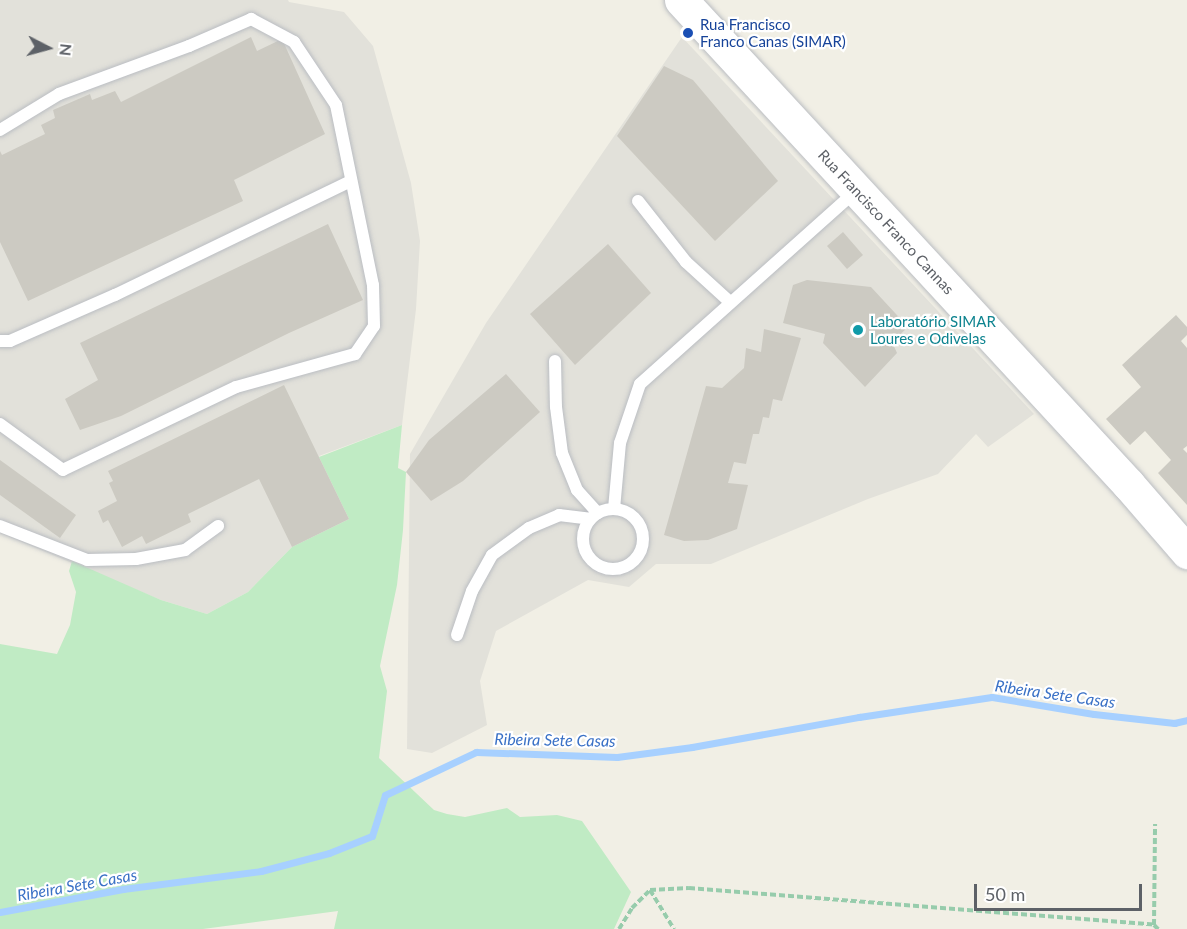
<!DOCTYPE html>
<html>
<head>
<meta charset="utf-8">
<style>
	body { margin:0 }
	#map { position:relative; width:1187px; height:929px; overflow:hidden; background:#f1efe5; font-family:Lato,sans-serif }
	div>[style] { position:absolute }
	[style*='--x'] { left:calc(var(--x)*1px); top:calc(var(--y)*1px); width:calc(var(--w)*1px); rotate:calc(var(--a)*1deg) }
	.industrial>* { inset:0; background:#e2e1da }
	.green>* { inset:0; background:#c0ebc4 }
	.stream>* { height:7px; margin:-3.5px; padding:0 3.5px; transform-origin:3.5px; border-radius:3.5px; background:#a7d0ff }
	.building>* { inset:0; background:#cccac2 }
	.path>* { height:4px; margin-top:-2px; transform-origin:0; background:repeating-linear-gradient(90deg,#97ccac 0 6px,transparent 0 9px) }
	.roads { filter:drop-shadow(0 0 2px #babdc2) drop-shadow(0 0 2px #babdc2) }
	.lane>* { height:12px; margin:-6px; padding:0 6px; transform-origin:6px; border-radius:6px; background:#fff }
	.lane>.ring { margin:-6px; padding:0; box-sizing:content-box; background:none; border:12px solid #fff; border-radius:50% }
	.secondary>* { height:33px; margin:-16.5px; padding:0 16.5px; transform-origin:16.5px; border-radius:16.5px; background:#fff }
	.dots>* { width:16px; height:16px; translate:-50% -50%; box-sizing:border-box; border:3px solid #fff; border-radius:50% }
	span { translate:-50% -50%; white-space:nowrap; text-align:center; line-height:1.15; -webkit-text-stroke:4.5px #fff; paint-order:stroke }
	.transit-label { font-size:15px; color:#164399 }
	.left { translate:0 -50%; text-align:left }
	.street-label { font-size:15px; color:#5d6167 }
	.culture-label { font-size:15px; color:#0d838f }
	.water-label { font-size:16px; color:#3a71c6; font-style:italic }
	.north { position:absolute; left:18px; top:18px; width:60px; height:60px; -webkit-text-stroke:4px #fff; paint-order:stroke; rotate:96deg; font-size:16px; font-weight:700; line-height:24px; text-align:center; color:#5d6167 }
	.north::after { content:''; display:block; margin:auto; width:21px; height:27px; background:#5d6167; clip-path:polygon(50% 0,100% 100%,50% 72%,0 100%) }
	.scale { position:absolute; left:974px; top:884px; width:168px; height:27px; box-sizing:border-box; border:3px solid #5d6167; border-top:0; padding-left:8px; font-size:18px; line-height:21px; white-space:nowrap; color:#5d6167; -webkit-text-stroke:4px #fff; paint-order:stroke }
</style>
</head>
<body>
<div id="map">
	<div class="industrial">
		<i style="clip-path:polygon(0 0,288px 0,289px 2px,344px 12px,373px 46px,411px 183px,420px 241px,416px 309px,402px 425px,319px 456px,349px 519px,292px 547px,248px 592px,207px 614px,161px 600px,0 533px)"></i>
		<i style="clip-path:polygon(682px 37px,1034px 414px,988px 447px,976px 434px,938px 474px,868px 499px,711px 564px,656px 564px,629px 587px,588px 580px,496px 631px,480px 681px,487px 725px,432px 753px,407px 749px,410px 454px,486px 323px)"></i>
	</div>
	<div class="green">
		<i style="clip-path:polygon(402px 425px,398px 468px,406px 472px,403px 530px,397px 585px,380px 666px,387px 691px,379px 758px,434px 810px,447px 814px,465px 817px,507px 808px,520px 817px,557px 815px,582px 821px,631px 892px,614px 929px,334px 929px,338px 911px,203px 929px,0 929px,0 644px,57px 654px,70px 625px,76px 592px,69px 571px,72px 561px,161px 600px,207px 614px,248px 592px,292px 547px,349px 519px,319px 457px)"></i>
	</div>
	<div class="stream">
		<i style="--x:0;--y:912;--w:125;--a:-10.6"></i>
		<i style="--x:123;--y:889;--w:139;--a:-7.4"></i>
		<i style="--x:261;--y:871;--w:70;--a:-14.8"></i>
		<i style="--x:329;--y:853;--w:46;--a:-21.6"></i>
		<i style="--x:372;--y:836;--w:43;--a:-72.4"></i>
		<i style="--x:385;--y:795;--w:101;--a:-25.3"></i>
		<i style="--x:476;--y:752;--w:141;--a:2"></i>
		<i style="--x:617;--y:757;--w:76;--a:-7.6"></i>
		<i style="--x:692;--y:747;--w:170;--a:-10.2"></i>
		<i style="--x:859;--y:717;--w:134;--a:-8.6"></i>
		<i style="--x:992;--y:697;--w:103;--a:9.5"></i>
		<i style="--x:1094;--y:714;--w:81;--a:6.4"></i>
		<i style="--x:1174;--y:723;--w:13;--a:-13"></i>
	</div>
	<div class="building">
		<i style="clip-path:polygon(251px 37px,257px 51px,282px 39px,325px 134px,234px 180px,243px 201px,28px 301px,0 242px,0 151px,2px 155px,45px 134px,41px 125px,55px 118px,53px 110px,90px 94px,92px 100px,115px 91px,121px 102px)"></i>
		<i style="clip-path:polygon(664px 66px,693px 80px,778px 181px,715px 241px,617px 136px)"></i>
		<i style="clip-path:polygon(328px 224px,363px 300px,289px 333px,121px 416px,80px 430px,65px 399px,98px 380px,80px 343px)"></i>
		<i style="clip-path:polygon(843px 232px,863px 255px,847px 269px,827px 246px)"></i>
		<i style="clip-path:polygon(608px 244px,651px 293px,575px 365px,530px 314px)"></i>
		<i style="clip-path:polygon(807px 280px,871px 287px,908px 327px,892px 342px,897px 353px,865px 387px,823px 343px,825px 334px,783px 323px,793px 285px)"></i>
		<i style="clip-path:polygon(1176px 315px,1187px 327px,1187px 335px,1181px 341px,1187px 348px,1187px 446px,1183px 449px,1187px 453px,1187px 505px,1158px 473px,1171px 460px,1145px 431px,1130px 445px,1106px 419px,1141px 387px,1122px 365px)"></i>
		<i style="clip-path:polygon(764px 329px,801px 338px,782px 401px,773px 399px,769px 418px,763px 417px,759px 434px,753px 434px,746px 464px,734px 462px,728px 483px,748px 485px,737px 529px,708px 540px,684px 541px,664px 535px,706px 386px,722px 388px,744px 368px,746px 348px,761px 352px)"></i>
		<i style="clip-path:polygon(506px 374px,540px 412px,463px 481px,431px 501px,406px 472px,429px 440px)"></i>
		<i style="clip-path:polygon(284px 385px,349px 519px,292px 547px,259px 479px,188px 514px,191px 522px,146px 544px,142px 536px,122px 547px,108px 520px,103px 523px,98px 511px,117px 501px,109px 483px,113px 481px,108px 471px)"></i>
		<i style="clip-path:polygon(0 460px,76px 515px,60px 538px,0 495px)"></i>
	</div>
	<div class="path">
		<i style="--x:650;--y:890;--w:46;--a:58.4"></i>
		<i style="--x:1154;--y:925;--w:101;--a:-89.4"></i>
		<i style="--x:619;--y:929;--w:25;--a:-58"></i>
		<i style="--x:632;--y:908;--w:25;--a:-45"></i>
		<i style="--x:650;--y:890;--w:39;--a:-3"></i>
		<i style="--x:689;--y:888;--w:466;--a:4.5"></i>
		<i style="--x:1154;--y:925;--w:6;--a:45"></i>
	</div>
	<div class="roads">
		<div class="lane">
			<i style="--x:0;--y:130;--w:69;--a:-31.4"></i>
			<i style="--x:59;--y:94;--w:139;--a:-20.3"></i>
			<i style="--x:189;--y:46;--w:68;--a:-23.5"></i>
			<i style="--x:251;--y:19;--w:49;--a:28.1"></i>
			<i style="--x:294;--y:42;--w:76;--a:56.3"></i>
			<i style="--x:336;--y:105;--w:184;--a:78.4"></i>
			<i style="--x:373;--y:285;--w:41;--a:88.6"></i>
			<i style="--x:374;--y:326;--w:34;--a:124"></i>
			<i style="--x:355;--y:354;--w:123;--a:164.5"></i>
			<i style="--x:236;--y:387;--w:192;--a:154.4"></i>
			<i style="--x:63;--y:470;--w:78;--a:-143.9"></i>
			<i style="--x:638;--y:201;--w:78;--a:51.8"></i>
			<i style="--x:686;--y:262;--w:59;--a:42.3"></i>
			<i style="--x:0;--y:341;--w:10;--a:0"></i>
			<i style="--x:10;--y:341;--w:115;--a:-23.7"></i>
			<i style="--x:115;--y:295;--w:262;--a:-25.8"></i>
			<i style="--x:555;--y:361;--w:46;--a:88.8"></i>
			<i style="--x:556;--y:407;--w:46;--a:82.6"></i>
			<i style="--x:562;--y:453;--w:40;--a:68"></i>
			<i style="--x:577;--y:490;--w:31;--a:48"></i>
			<i class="ring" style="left:583px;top:509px;width:48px;height:48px"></i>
			<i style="--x:614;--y:509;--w:66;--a:-84.8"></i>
			<i style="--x:620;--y:443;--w:62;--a:-71.3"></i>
			<i style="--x:640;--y:384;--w:290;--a:-41.8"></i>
			<i style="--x:0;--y:526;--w:93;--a:21.3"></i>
			<i style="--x:87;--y:560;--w:49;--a:-1.2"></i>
			<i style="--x:136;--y:559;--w:50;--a:-10.4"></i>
			<i style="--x:185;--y:550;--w:41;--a:-36"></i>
			<i style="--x:457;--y:635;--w:46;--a:-71.2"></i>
			<i style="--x:472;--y:591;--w:41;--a:-60.9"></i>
			<i style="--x:492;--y:555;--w:46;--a:-36.1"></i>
			<i style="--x:529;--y:528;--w:33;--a:-23"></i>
			<i style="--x:559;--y:515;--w:31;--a:7"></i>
		</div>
		<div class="secondary">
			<i style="--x:681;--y:0;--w:660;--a:47.27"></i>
			<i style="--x:1129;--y:485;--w:89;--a:49.1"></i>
		</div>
	</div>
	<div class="dots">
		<i style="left:688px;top:33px;background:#1a4fb4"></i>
		<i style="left:858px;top:330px;background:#0f9aa8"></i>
	</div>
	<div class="transit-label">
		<span class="left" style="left:700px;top:33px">Rua Francisco<br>Franco Canas (SIMAR)</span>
	</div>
	<div class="street-label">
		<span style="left:886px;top:222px;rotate:47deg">Rua Francisco Franco Cannas</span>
	</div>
	<div class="culture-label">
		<span class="left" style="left:870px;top:330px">Laboratório SIMAR<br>Loures e Odivelas</span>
	</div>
	<div class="water-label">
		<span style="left:1055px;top:694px;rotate:8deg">Ribeira Sete Casas</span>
		<span style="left:555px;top:740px;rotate:1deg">Ribeira Sete Casas</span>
		<span style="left:77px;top:885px;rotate:-10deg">Ribeira Sete Casas</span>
	</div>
	<div class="north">N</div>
	<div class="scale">50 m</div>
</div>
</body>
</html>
